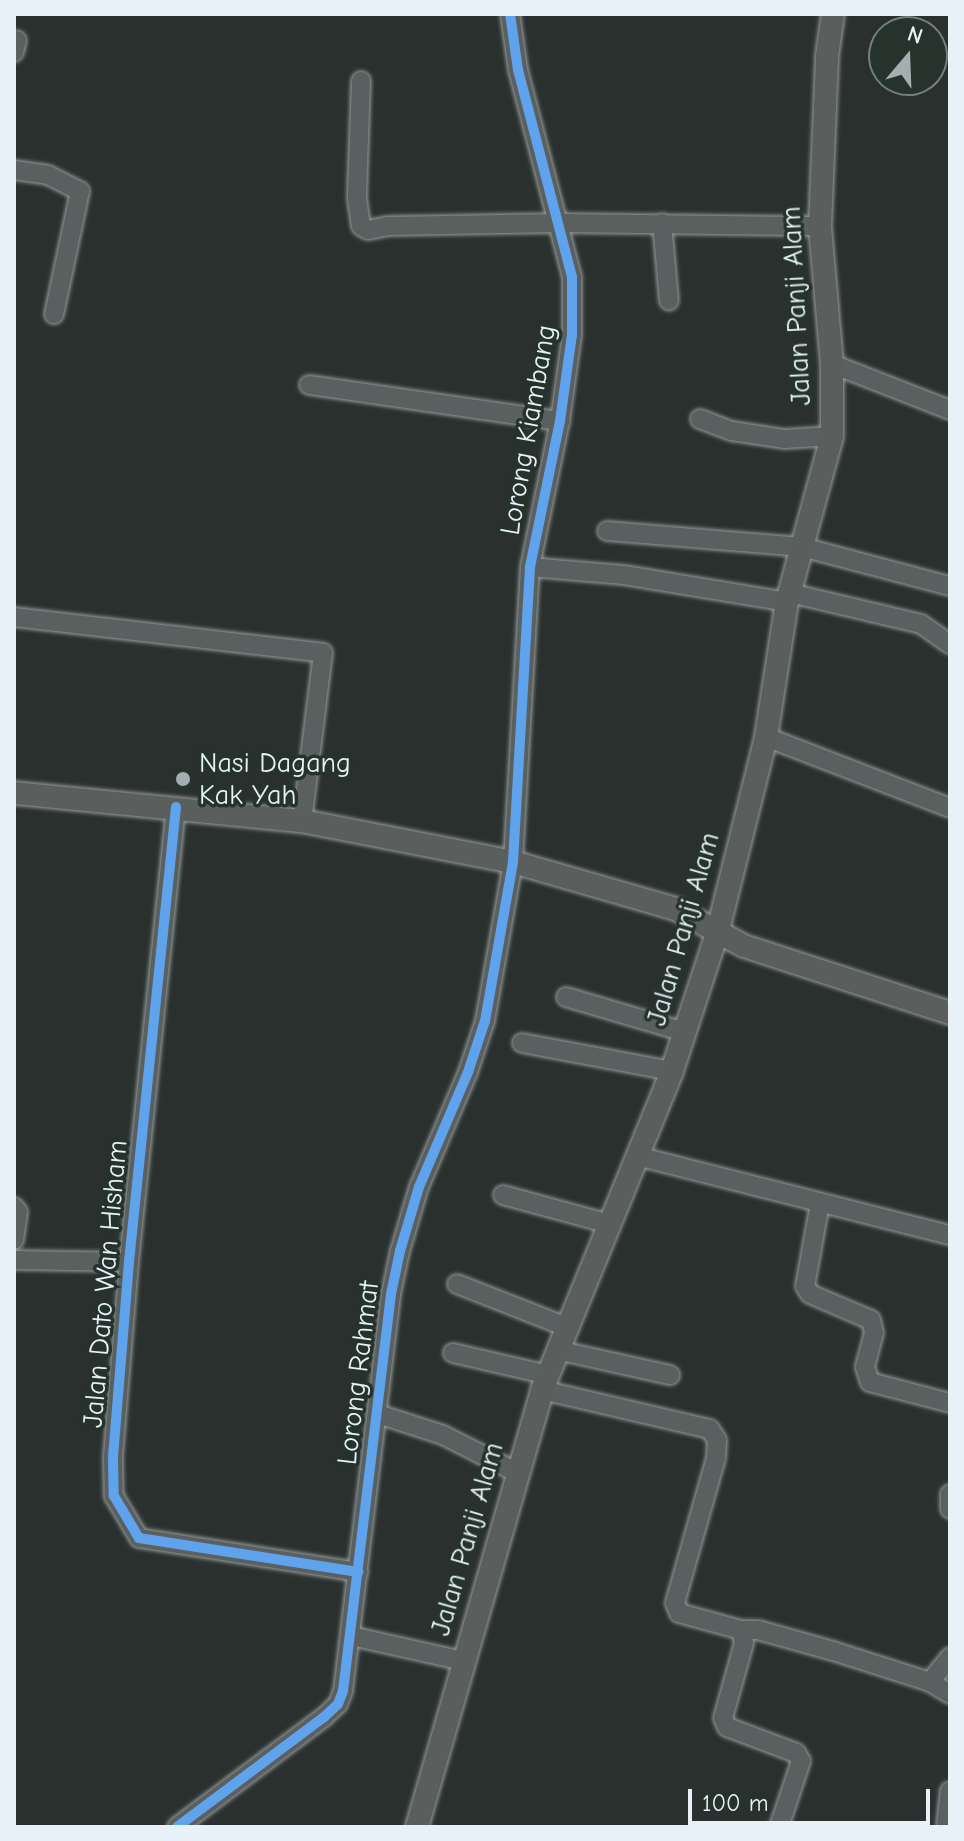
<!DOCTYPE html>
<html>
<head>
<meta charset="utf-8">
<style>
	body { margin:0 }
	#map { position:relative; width:964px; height:1841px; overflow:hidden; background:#29302d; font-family:"Comic Neue",sans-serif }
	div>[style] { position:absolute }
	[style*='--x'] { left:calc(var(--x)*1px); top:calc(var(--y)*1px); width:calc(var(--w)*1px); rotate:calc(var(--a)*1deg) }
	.roads { filter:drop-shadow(0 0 2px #959a9a) drop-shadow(0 0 2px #959a9a) }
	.minor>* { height:18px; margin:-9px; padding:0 9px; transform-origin:9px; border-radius:9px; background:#5a6060 }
	.major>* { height:22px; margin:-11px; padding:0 11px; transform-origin:11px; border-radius:11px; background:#5a5e5c }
	.cycleway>* { height:10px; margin:-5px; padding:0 5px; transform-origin:5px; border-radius:5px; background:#60a3ed }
	.dots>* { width:22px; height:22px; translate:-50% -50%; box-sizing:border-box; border:4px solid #26332d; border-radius:50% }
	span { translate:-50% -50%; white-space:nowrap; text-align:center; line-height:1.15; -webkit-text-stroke:7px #26332d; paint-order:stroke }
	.street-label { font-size:28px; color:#e8f1f8 }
	.poi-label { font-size:28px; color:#e8f1f8 }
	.left { translate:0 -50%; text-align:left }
	.frame { position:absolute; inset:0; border:16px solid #e8f1f8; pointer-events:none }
	.north { position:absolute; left:868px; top:16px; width:80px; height:80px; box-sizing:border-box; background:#26332d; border:2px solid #747f7e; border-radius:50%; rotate:19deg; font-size:22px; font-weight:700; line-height:32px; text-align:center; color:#e8f1f8 }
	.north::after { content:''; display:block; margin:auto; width:28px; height:36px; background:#a5adb1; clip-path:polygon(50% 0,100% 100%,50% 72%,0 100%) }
	.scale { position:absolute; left:688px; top:1789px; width:242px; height:36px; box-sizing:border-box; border:4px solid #e8f1f8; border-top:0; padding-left:10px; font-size:24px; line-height:28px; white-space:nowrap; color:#e8f1f8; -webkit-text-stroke:6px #26332d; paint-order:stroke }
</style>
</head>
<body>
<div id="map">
	<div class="roads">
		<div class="minor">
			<i style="--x:14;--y:52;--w:12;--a:-76"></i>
			<i style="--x:361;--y:81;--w:117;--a:92"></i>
			<i style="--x:357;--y:198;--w:28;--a:82"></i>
			<i style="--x:361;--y:226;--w:8;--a:30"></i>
			<i style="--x:368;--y:230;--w:20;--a:-11"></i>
			<i style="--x:388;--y:226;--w:172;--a:-1"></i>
			<i style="--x:560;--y:223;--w:260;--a:0.7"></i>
			<i style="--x:14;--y:170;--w:34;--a:8"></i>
			<i style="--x:48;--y:175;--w:36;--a:27"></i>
			<i style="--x:80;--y:191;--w:126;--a:101.9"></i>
			<i style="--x:662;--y:223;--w:78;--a:84.9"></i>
			<i style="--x:832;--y:364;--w:127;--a:21.3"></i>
			<i style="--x:309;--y:385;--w:254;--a:8.2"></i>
			<i style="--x:700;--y:419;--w:34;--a:21"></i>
			<i style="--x:732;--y:431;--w:54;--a:8.6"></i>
			<i style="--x:785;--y:439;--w:47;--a:-3.7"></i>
			<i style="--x:607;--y:531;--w:196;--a:4.7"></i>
			<i style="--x:802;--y:547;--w:153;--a:14.8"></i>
			<i style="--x:530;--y:567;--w:94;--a:4.9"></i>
			<i style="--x:624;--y:575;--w:165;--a:9.4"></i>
			<i style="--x:790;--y:593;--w:135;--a:13.3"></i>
			<i style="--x:921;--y:624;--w:35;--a:35"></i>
			<i style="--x:14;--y:617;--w:311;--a:6.6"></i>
			<i style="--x:323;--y:653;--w:169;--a:97.1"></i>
			<i style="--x:766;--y:737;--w:197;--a:21.1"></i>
			<i style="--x:176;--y:807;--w:457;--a:95.9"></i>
			<i style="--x:129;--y:1262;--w:196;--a:94.7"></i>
			<i style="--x:113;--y:1457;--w:39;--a:89"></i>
			<i style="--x:114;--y:1496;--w:49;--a:59.2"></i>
			<i style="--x:139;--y:1538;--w:222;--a:8.8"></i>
			<i style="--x:566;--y:997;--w:124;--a:16.4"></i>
			<i style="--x:522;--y:1043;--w:153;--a:10.6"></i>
			<i style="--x:637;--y:1156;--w:323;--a:14.2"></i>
			<i style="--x:503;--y:1195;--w:111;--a:15.2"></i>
			<i style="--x:820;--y:1203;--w:84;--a:100.2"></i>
			<i style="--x:805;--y:1286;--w:9;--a:58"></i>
			<i style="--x:810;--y:1294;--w:66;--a:23.1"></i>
			<i style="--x:871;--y:1320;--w:13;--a:77"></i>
			<i style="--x:874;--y:1333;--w:35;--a:105"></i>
			<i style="--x:865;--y:1367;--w:16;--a:72"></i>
			<i style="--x:870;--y:1382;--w:83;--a:14.7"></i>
			<i style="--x:14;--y:1207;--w:6;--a:51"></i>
			<i style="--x:18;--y:1212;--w:28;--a:98"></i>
			<i style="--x:14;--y:1260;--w:115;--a:1"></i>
			<i style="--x:457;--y:1284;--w:118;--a:21.4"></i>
			<i style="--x:557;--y:1350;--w:116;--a:12.5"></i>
			<i style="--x:453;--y:1353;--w:98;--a:13"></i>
			<i style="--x:542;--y:1390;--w:172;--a:13.1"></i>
			<i style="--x:710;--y:1429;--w:13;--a:58"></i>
			<i style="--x:717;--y:1440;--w:18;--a:93"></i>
			<i style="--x:716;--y:1458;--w:151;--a:105.8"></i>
			<i style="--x:675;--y:1603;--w:11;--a:68"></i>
			<i style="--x:679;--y:1613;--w:64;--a:15.3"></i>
			<i style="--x:741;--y:1630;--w:13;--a:77"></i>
			<i style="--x:744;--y:1643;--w:78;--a:105.6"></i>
			<i style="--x:723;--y:1718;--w:10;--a:66"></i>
			<i style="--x:727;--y:1727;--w:74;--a:20.6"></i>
			<i style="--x:796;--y:1753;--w:9;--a:58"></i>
			<i style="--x:801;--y:1761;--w:70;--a:108.4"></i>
			<i style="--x:378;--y:1414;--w:68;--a:17.9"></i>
			<i style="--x:443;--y:1435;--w:82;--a:26.9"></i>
			<i style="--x:950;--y:1494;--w:15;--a:90"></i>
			<i style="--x:741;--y:1630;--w:17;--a:0"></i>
			<i style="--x:758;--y:1630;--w:78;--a:15.6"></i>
			<i style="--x:833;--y:1651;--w:102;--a:17.7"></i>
			<i style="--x:930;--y:1682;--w:23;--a:31"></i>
			<i style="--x:351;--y:1636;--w:115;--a:12.6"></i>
			<i style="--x:930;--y:1682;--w:32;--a:-51"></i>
			<i style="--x:177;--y:1827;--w:184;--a:-36.8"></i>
			<i style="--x:324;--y:1717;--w:19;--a:-43"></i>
			<i style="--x:338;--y:1704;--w:14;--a:-69"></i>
			<i style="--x:343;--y:1691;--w:400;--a:-83.1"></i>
			<i style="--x:391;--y:1294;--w:44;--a:-78.2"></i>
			<i style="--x:400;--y:1251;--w:67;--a:-73.5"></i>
			<i style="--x:419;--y:1187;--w:125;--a:-66.9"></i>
			<i style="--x:468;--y:1072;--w:54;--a:-71.6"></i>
			<i style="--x:485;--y:1021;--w:161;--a:-80"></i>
			<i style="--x:513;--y:862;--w:295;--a:-86.7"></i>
			<i style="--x:530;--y:567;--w:149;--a:-78.4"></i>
			<i style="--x:560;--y:421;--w:87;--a:-82.1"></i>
			<i style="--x:572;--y:335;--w:58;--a:-90"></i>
			<i style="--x:572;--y:277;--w:214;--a:-104.6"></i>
			<i style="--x:518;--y:70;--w:57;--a:-98.1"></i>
			<i style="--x:946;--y:1827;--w:36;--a:-84"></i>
		</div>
		<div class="major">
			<i style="--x:14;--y:793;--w:289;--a:5.6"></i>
			<i style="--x:302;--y:821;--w:215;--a:11"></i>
			<i style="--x:513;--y:862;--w:170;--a:16.1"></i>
			<i style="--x:676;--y:909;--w:77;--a:28.6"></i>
			<i style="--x:744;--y:946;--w:217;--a:18"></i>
			<i style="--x:417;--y:1827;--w:455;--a:-74"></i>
			<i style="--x:542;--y:1390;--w:344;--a:-67.8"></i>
			<i style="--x:672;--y:1071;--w:148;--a:-71.9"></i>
			<i style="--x:718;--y:930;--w:199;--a:-76"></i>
			<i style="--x:766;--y:737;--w:137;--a:-81.2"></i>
			<i style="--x:787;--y:602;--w:172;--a:-74.8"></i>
			<i style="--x:832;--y:436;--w:72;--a:-90"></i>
			<i style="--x:832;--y:364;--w:139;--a:-95"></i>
			<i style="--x:820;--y:226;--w:170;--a:-87.6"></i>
			<i style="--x:827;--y:56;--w:42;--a:-81.9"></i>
		</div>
	</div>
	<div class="cycleway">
		<i style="--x:176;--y:807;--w:457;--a:95.9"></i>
		<i style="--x:129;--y:1262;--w:196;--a:94.7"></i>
		<i style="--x:113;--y:1457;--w:39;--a:89"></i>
		<i style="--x:114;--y:1496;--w:49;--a:59.2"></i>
		<i style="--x:139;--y:1538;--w:222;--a:8.8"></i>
		<i style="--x:177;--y:1827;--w:184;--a:-36.8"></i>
		<i style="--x:324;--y:1717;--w:19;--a:-43"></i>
		<i style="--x:338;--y:1704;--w:14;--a:-69"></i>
		<i style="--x:343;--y:1691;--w:400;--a:-83.1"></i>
		<i style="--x:391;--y:1294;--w:44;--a:-78.2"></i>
		<i style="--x:400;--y:1251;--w:67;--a:-73.5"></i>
		<i style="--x:419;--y:1187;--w:125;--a:-66.9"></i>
		<i style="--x:468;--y:1072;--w:54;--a:-71.6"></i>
		<i style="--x:485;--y:1021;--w:161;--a:-80"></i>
		<i style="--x:513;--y:862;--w:295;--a:-86.7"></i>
		<i style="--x:530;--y:567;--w:149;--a:-78.4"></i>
		<i style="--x:560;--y:421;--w:87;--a:-82.1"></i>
		<i style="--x:572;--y:335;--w:58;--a:-90"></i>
		<i style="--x:572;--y:277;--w:214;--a:-104.6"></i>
		<i style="--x:518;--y:70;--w:57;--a:-98.1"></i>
	</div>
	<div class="dots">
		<i style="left:183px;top:779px;background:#a5adb1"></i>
	</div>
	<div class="street-label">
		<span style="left:796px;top:306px;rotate:-93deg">Jalan Panji Alam</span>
		<span style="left:528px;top:430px;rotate:-80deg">Lorong Kiambang</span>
		<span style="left:683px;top:929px;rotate:-74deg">Jalan Panji Alam</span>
		<span style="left:105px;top:1284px;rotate:-85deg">Jalan Dato Wan Hisham</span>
		<span style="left:358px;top:1373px;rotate:-83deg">Lorong Rahmat</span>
		<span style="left:467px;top:1539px;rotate:-74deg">Jalan Panji Alam</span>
	</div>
	<div class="poi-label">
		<span class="left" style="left:199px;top:779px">Nasi Dagang<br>Kak Yah</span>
	</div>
	<div class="frame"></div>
	<div class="north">N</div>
	<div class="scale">100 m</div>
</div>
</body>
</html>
